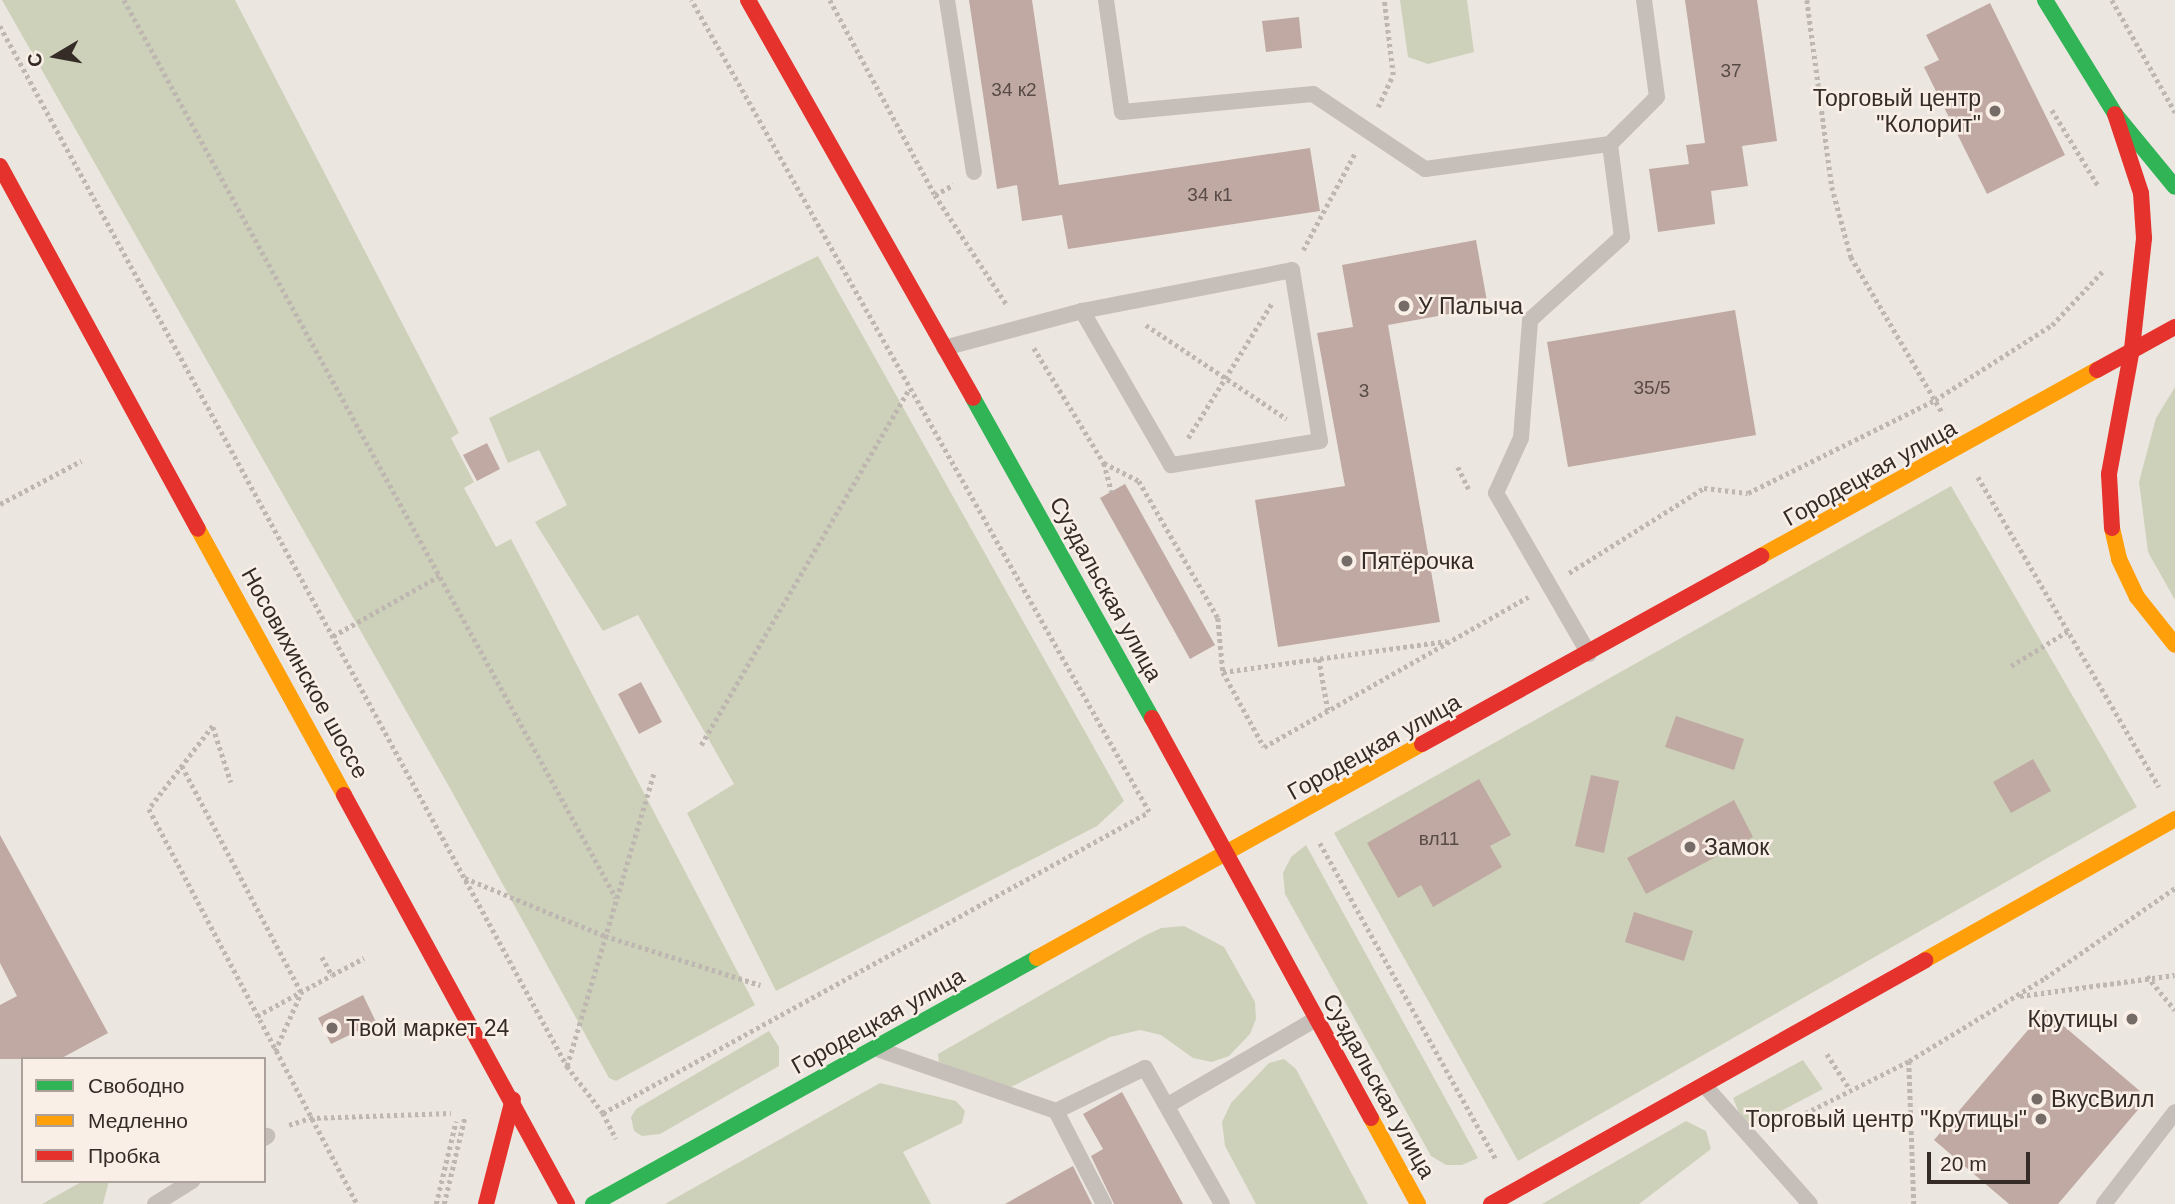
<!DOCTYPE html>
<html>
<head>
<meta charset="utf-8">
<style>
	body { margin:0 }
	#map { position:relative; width:2175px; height:1204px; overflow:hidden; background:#ece6e0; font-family:Helvetica,sans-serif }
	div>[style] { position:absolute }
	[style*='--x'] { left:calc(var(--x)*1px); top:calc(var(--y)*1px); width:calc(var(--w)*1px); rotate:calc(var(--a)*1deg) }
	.green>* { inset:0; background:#ced1ba }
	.building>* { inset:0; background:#bfa9a2 }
	.path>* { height:4.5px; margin-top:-2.25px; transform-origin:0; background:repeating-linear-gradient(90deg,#beb6b1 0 3.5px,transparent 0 7px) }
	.lane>* { height:16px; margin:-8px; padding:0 8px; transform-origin:8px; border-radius:8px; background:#c5beb9 }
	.fast>* { height:16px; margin:-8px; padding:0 8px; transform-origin:8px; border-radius:8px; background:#30b455 }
	.slow>* { height:16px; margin:-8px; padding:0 8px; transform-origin:8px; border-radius:8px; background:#ff9f0a }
	.jam>* { height:16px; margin:-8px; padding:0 8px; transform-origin:8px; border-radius:8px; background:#e5322d }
	.dots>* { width:19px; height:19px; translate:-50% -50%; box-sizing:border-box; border:4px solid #f9efe7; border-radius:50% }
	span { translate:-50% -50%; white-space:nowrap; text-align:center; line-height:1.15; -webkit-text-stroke:5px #f9efe7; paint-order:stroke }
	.number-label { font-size:19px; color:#584a46 }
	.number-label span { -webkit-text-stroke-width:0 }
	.poi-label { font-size:23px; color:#352b27 }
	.right { translate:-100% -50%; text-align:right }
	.left { translate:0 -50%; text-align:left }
	.street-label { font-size:23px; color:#352b27 }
	.legend { position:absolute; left:21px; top:1057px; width:245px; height:126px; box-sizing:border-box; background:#f9efe7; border:2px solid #aba19a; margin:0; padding:9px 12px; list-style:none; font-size:21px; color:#352b27 }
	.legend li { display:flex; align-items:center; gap:14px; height:35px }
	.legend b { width:35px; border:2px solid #aba19a }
	.north { position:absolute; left:21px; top:21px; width:70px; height:70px; -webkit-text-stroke:5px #f9efe7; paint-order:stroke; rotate:260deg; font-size:19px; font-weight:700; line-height:28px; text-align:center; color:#352b27 }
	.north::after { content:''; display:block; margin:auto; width:24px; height:32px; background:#352b27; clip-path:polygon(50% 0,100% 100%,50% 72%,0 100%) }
	.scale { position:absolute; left:1927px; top:1152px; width:103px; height:32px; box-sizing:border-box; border:4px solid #352b27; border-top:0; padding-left:9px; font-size:21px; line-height:24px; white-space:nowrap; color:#352b27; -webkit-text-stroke:5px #f9efe7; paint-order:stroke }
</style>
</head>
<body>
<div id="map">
	<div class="green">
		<i style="clip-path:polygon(2px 0,235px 0,459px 433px,451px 438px,474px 482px,464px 488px,496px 547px,511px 539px,755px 1005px,616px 1081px,609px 1078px,451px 790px)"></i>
		<i style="clip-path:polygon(1400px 0,1467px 0,1474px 52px,1428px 64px,1408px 57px)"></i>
		<i style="clip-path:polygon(818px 256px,1124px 801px,1097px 826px,776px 991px,687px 813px,734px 784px,638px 615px,603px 631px,535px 522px,567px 505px,539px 450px,508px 463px,489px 418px)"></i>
		<i style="clip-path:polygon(2175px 387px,2175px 600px,2148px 552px,2139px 482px,2156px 418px)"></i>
		<i style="clip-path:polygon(1951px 486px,2137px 807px,1518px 1161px,1334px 833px)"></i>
		<i style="clip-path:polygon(1306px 845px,1478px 1158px,1462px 1165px,1446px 1165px,1431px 1156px,1285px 894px,1283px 873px,1291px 857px)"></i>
		<i style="clip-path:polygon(1184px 926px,1224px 947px,1255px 1002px,1256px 1019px,1250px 1034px,1229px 1056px,1212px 1062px,1193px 1058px,1161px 1035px,1140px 1030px,1110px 1037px,1009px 1088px,939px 1062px,938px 1054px,1144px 936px,1161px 928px)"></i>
		<i style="clip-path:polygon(769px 1031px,779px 1047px,779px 1066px,660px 1134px,642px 1136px,634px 1131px,631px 1117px,636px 1109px)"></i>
		<i style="clip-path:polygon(1284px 1059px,1296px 1069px,1368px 1204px,1256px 1204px,1225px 1146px,1222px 1122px,1231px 1103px,1269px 1063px)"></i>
		<i style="clip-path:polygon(1803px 1060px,1823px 1089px,1756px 1124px,1742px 1120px,1733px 1098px)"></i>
		<i style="clip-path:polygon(880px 1083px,956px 1101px,965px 1111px,962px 1123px,903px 1152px,931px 1204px,665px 1204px)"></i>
		<i style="clip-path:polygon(1686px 1121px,1706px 1131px,1711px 1149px,1639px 1204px,1542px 1204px)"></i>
		<i style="clip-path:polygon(83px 1181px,109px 1181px,103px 1204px,42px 1204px)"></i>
	</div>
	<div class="building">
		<i style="clip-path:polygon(969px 0,1032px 0,1059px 185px,1310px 148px,1320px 211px,1068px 249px,1062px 215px,1022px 221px,1017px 185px,997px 189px)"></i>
		<i style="clip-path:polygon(1685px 0,1757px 0,1777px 141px,1742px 146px,1748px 186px,1711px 191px,1715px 224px,1658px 232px,1649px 169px,1689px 164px,1686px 145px,1705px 143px)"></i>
		<i style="clip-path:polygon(1990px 3px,2065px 155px,1987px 194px,1924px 67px,1939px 60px,1926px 35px)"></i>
		<i style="clip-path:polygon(1299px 17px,1302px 48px,1266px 52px,1262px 21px)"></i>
		<i style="clip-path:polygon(1476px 240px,1488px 307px,1388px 325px,1440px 622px,1278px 647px,1255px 500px,1345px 486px,1317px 333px,1353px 327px,1342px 265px)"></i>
		<i style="clip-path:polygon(1735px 310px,1756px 435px,1568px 467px,1547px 342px)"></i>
		<i style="clip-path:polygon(487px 443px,500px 469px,477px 481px,463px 455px)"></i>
		<i style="clip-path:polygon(1125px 484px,1215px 645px,1190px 659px,1100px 498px)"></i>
		<i style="clip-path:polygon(641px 682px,662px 722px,639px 734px,618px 694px)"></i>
		<i style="clip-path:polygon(1676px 716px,1744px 739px,1734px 770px,1665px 747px)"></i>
		<i style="clip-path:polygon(2033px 759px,2051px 791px,2011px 813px,1993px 782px)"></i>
		<i style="clip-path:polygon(1591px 775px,1619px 781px,1604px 853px,1575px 846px)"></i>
		<i style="clip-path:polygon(1479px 779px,1511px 835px,1490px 846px,1502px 867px,1433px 907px,1421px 885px,1398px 898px,1367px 843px)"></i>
		<i style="clip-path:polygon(1734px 800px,1753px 837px,1646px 894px,1627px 858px)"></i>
		<i style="clip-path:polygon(0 835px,108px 1033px,60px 1059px,0 1059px,0 1005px,17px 996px,0 963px)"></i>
		<i style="clip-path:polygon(1634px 912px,1693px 931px,1684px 961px,1625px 942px)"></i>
		<i style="clip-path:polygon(363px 995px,376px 1022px,331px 1044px,318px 1018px)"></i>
		<i style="clip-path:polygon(2045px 1010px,2148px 1098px,2058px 1204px,2009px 1204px,1934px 1140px)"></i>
		<i style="clip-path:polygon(1122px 1092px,1183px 1204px,1114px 1204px,1091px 1156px,1103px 1149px,1083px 1114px)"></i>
		<i style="clip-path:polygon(1073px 1166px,1092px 1204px,1005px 1204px)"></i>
	</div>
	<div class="path">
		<i style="--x:124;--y:0;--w:1024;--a:61.28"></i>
		<i style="--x:830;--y:0;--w:221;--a:61.7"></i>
		<i style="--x:935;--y:195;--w:131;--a:56.8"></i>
		<i style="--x:1807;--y:0;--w:189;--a:82.4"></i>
		<i style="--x:1832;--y:187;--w:73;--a:74.8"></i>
		<i style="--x:1851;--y:257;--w:182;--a:59.6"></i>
		<i style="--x:2112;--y:0;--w:129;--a:60.6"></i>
		<i style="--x:0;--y:26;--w:1185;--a:61.4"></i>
		<i style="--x:567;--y:1066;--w:59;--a:52.5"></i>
		<i style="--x:603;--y:1113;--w:29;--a:63"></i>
		<i style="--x:1378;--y:107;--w:35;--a:-65"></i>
		<i style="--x:1393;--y:75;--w:76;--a:-96.8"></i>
		<i style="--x:2052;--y:110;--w:90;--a:58.6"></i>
		<i style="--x:935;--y:195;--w:21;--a:-29"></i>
		<i style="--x:1303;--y:250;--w:110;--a:-61.8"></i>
		<i style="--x:1146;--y:325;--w:169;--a:33.7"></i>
		<i style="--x:1034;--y:348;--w:135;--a:58.7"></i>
		<i style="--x:1104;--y:463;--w:39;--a:27"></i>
		<i style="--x:1139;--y:481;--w:158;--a:60"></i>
		<i style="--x:1218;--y:618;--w:54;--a:84.7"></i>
		<i style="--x:1223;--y:672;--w:85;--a:61.3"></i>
		<i style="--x:1264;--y:747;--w:304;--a:-29.6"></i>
		<i style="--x:1188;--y:438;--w:159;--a:-58.1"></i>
		<i style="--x:1104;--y:463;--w:30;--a:75"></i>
		<i style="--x:1458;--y:467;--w:28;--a:64"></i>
		<i style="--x:1978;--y:477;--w:359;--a:59.7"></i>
		<i style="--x:0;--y:504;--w:92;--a:-28"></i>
		<i style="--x:1569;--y:573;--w:160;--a:-32.2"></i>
		<i style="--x:1704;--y:488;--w:44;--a:6.5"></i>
		<i style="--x:1748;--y:493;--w:209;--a:-26.4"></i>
		<i style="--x:1935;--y:400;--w:139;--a:-32.7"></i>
		<i style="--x:2052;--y:325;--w:73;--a:-46.7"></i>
		<i style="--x:333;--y:636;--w:122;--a:-29.5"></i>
		<i style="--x:1319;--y:659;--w:52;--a:80"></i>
		<i style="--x:2011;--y:666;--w:67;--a:-31.6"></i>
		<i style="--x:1223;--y:672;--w:226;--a:-7.9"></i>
		<i style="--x:213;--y:726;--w:105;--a:127.6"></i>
		<i style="--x:149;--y:809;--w:446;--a:62.2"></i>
		<i style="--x:213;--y:727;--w:58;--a:71.9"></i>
		<i style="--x:701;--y:745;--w:412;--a:-59.7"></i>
		<i style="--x:182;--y:766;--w:255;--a:62.2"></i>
		<i style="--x:1320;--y:843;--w:362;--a:60.9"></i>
		<i style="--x:465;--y:878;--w:152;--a:22.5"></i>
		<i style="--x:605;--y:936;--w:163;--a:17.5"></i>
		<i style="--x:322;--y:957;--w:21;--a:61"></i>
		<i style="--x:332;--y:975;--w:36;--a:-28"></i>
		<i style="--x:2147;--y:976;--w:44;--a:50.5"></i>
		<i style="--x:2020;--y:996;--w:156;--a:-7.7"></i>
		<i style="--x:257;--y:1016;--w:85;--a:-28.7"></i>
		<i style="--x:275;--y:1051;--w:64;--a:-65.9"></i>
		<i style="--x:1827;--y:1054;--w:40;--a:57.1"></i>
		<i style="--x:1909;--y:1061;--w:143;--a:88"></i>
		<i style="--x:567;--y:1066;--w:307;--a:-73.5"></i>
		<i style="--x:603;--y:1113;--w:623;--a:-28.87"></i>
		<i style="--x:1149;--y:812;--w:932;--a:-119.42"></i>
		<i style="--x:289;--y:1125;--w:22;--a:-18"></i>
		<i style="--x:310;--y:1118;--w:141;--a:-2"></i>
		<i style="--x:1774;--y:1129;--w:151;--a:-26.7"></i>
		<i style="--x:1909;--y:1061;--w:159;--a:-31.4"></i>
		<i style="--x:2045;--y:978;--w:158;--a:-34.7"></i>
		<i style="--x:436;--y:1204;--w:85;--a:-76.5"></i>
		<i style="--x:444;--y:1204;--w:90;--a:-76.6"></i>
	</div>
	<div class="lane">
		<i style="--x:947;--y:0;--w:174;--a:81.1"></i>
		<i style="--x:1106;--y:0;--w:113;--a:81.9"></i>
		<i style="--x:1122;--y:112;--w:192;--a:-5.4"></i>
		<i style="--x:1313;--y:94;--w:135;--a:33.8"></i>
		<i style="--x:1425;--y:169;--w:187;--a:-7.7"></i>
		<i style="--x:1610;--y:144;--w:66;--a:-45"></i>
		<i style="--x:1657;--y:97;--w:98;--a:-97.6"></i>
		<i style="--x:944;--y:348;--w:143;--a:-15"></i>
		<i style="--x:1082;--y:311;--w:214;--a:-11"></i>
		<i style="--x:1292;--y:270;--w:173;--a:80.7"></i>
		<i style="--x:1320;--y:441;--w:151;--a:170.8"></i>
		<i style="--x:1171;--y:465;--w:178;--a:-120"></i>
		<i style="--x:1589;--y:654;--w:186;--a:-120"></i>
		<i style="--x:1496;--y:493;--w:60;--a:-65.6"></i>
		<i style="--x:1521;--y:438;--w:118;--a:-85.6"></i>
		<i style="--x:1530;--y:320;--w:124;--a:-42.1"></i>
		<i style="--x:1622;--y:237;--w:94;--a:-97.4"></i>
		<i style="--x:880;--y:1050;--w:186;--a:19.1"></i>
		<i style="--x:1056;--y:1111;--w:105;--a:62.7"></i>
		<i style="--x:1704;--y:1085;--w:159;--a:48.3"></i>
		<i style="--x:1168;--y:1105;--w:171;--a:-30.2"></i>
		<i style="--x:1056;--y:1111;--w:99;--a:-25.8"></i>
		<i style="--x:1145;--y:1068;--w:156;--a:60.5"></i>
		<i style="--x:264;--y:1138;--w:4;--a:-34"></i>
		<i style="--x:155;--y:1204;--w:44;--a:-31.9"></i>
		<i style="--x:2104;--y:1204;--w:116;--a:-52.3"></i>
	</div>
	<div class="fast">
		<i style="--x:2045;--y:0;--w:134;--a:58.4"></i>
		<i style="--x:2115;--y:114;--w:94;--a:50.6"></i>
		<i style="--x:973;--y:398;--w:367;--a:60.8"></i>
		<i style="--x:593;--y:1204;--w:508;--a:-28.99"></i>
	</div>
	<div class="slow">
		<i style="--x:2112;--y:528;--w:32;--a:77"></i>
		<i style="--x:2119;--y:559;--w:42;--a:64.7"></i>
		<i style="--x:2137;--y:597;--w:61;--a:51.6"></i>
		<i style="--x:198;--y:529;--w:303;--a:61.2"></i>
		<i style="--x:1761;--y:556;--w:384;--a:-29"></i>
		<i style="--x:1037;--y:958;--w:440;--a:-29.1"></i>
		<i style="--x:1925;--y:960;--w:287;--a:-29.4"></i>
		<i style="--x:1371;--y:1118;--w:98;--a:61.3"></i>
	</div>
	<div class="jam">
		<i style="--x:748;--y:0;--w:457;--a:60.5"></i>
		<i style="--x:0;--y:166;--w:413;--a:61.4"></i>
		<i style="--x:2097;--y:370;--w:89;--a:-28.9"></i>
		<i style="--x:2112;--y:528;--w:54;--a:-93.2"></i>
		<i style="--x:2109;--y:474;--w:127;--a:-79.6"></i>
		<i style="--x:2132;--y:349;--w:112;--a:-83.8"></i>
		<i style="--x:2144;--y:238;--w:45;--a:-93.8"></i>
		<i style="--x:2141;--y:193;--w:83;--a:-108.2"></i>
		<i style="--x:1152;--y:718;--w:456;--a:61.3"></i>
		<i style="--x:1422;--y:744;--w:388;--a:-29"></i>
		<i style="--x:344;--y:795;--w:466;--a:61.4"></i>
		<i style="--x:486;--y:1204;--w:108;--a:-75.6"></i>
		<i style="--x:1491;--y:1204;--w:498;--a:-29.3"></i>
	</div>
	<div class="dots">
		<i style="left:1995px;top:111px;background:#756c68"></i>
		<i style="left:1404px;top:306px;background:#756c68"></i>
		<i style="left:1347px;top:561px;background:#756c68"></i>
		<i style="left:1690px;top:847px;background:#756c68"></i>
		<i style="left:2132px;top:1019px;background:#756c68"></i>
		<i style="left:332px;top:1028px;background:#756c68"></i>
		<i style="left:2037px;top:1099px;background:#756c68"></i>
		<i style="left:2041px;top:1119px;background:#756c68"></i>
	</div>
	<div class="number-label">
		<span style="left:1731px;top:71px">37</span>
		<span style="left:1014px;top:90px">34 к2</span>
		<span style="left:1210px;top:195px">34 к1</span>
		<span style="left:1652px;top:388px">35/5</span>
		<span style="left:1364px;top:391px">3</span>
		<span style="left:1439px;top:839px">вл11</span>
	</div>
	<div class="poi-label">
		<span class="right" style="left:1981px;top:111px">Торговый центр<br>"Колорит"</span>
		<span class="left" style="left:1418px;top:306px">У Палыча</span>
		<span class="left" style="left:1361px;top:561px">Пятёрочка</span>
		<span class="left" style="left:1704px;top:847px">Замок</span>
		<span class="right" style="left:2118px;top:1019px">Крутицы</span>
		<span class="left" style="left:346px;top:1028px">Твой маркет 24</span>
		<span class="left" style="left:2051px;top:1099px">ВкусВилл</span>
		<span class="right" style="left:2027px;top:1119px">Торговый центр "Крутицы"</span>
	</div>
	<div class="street-label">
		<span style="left:1870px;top:473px;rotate:-29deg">Городецкая улица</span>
		<span style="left:1106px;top:589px;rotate:61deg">Суздальская улица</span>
		<span style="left:305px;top:673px;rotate:61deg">Носовихинское шоссе</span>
		<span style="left:1374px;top:747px;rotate:-29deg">Городецкая улица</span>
		<span style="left:878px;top:1021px;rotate:-29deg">Городецкая улица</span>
		<span style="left:1379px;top:1086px;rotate:61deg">Суздальская улица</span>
	</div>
	<ul class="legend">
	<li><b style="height:9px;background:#30b455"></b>Свободно</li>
	<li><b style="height:9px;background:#ff9f0a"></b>Медленно</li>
	<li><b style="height:9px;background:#e5322d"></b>Пробка</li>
	</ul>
	<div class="north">С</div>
	<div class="scale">20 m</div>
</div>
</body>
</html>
